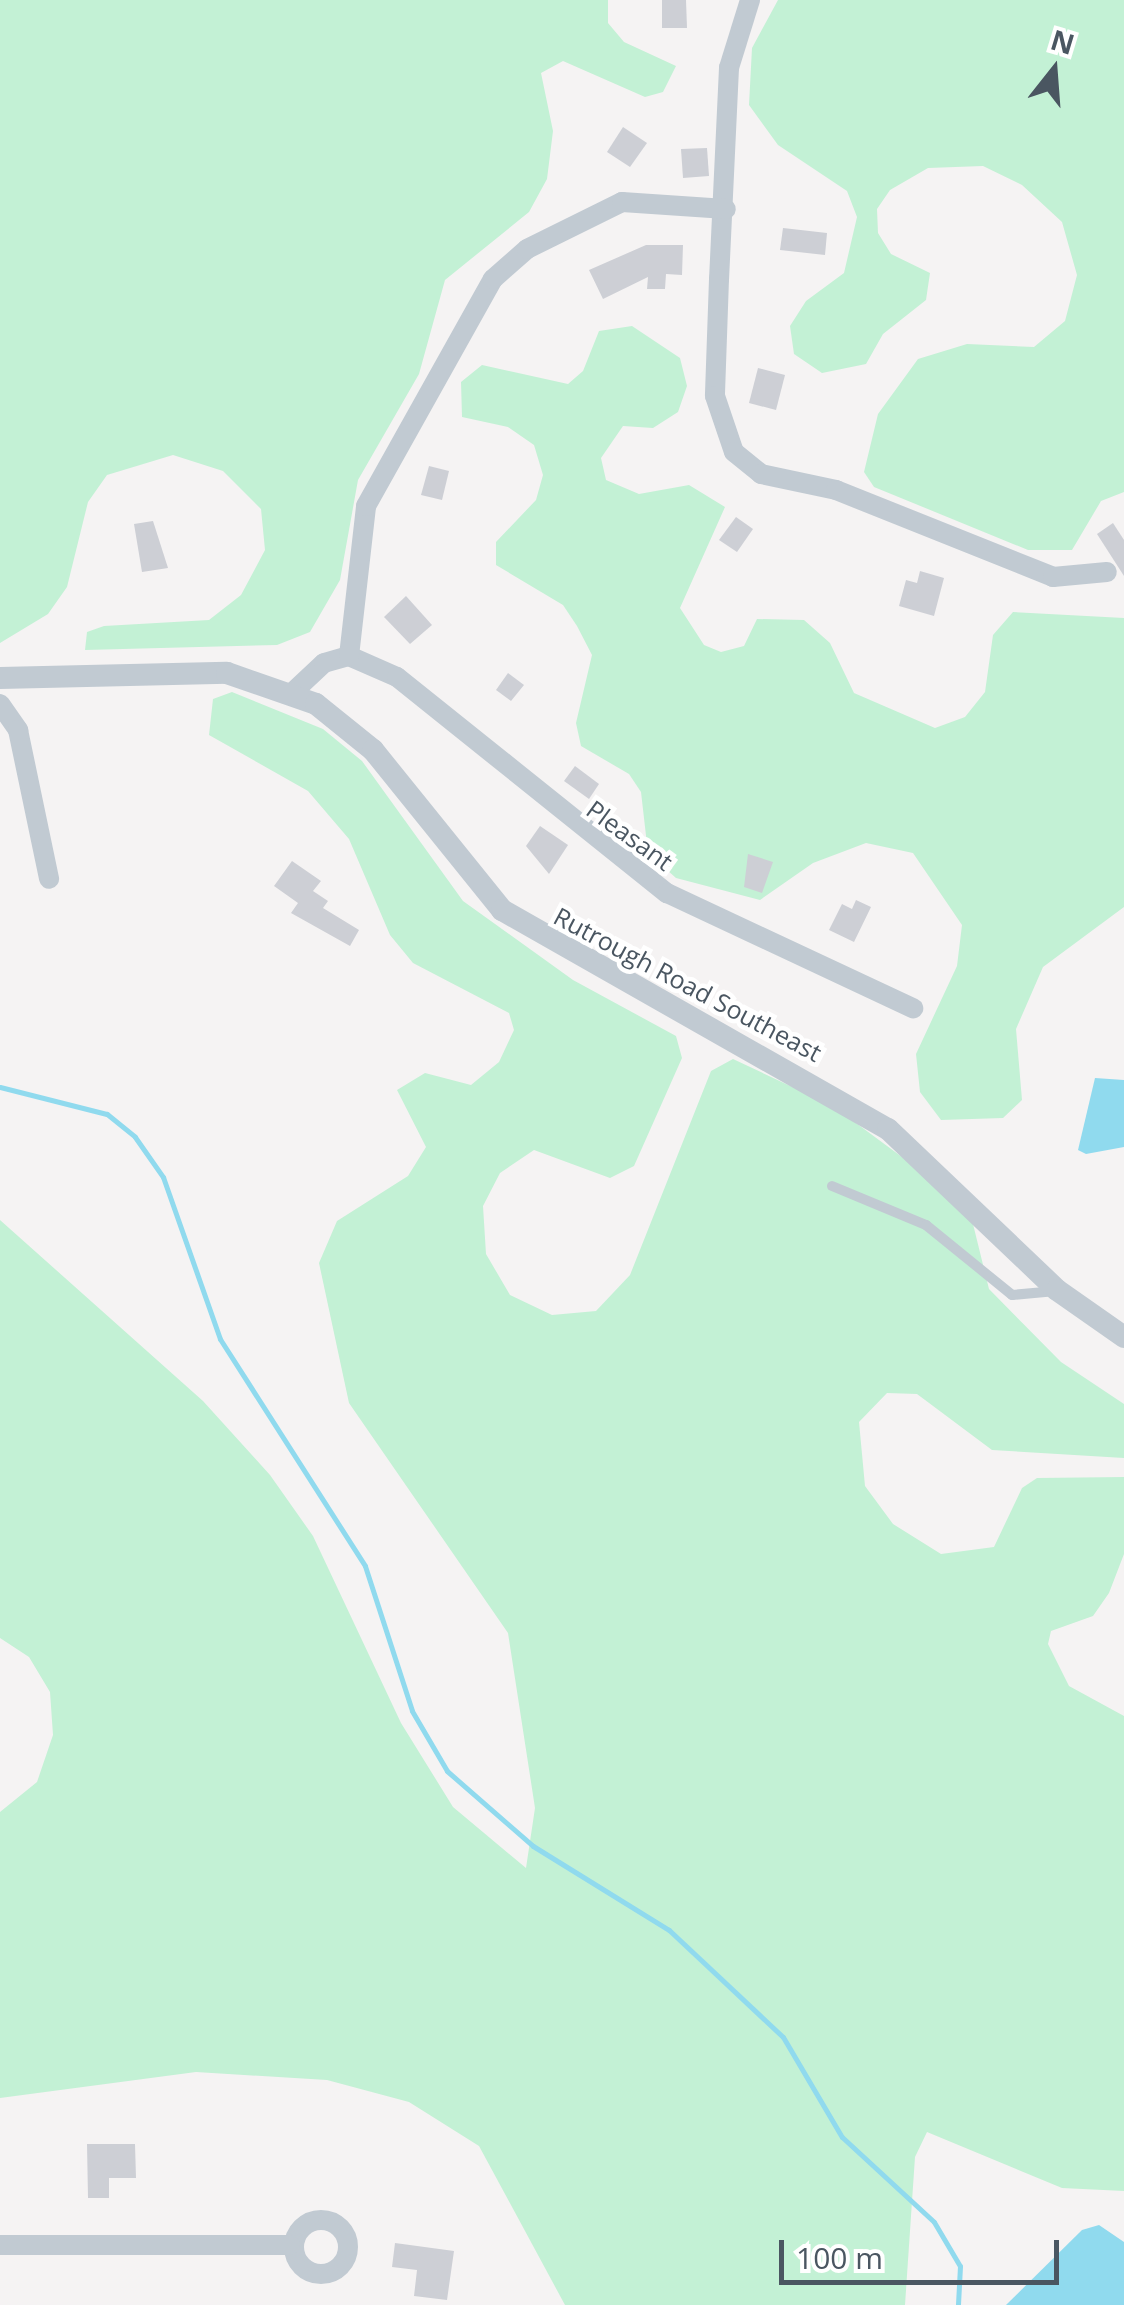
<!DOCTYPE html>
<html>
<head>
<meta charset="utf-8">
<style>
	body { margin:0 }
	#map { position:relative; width:1124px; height:2305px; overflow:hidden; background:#f5f3f3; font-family:"Open Sans",sans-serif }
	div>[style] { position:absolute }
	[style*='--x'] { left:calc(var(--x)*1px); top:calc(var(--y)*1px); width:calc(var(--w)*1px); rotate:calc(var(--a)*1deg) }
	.green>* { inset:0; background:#c3f1d5 }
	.water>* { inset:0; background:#90daee }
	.stream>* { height:5px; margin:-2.5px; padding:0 2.5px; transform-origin:2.5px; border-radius:2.5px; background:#90daee }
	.building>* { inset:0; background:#cdcfd5 }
	.service>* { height:10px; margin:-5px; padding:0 5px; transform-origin:5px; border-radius:5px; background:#c1cad2 }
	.minor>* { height:20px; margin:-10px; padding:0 10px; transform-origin:10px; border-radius:10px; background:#c1cad2 }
	.minor>.ring { margin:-10px; padding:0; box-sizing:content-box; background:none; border:20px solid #c1cad2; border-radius:50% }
	.tertiary>* { height:22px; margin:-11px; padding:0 11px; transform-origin:11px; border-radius:11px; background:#c1cad2 }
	span { translate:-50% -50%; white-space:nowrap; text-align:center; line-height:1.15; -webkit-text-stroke:9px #fff; paint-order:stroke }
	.street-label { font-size:25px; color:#4a5661 }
	.north { position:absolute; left:1004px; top:20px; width:100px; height:100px; -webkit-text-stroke:8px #fff; paint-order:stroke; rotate:17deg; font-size:28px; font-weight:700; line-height:40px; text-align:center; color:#4a5661 }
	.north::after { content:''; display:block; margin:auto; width:35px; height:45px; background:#4a5661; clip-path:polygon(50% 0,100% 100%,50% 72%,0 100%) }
	.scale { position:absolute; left:779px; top:2240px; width:280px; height:45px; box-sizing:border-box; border:5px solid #4a5661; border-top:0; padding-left:12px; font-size:30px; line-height:35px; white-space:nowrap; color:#4a5661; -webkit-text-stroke:8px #fff; paint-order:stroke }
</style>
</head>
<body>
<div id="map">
	<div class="green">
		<i style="clip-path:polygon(0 0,608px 0,608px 23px,624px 42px,676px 66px,663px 92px,645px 97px,563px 61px,541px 73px,553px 131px,547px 179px,529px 212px,445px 280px,419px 374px,358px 480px,340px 580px,310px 632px,277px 645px,85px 650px,87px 632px,104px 626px,209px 620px,241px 595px,265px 550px,261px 509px,223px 471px,173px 455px,107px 475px,88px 502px,67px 587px,48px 614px,0 643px)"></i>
		<i style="clip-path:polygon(778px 0,1124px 0,1124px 492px,1101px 501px,1072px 550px,1028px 550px,874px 487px,864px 472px,878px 414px,918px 359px,967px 344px,1034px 347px,1065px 321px,1077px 275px,1062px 222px,1022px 185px,983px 166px,928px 168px,890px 190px,877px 209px,878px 233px,891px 254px,930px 273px,926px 300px,883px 334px,866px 364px,822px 373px,794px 354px,790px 326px,806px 301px,844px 273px,857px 217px,847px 191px,778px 145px,749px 105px,752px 48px)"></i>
		<i style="clip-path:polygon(632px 326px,680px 358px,687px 386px,678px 412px,653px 428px,623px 426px,601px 458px,606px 480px,639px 494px,689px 485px,725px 507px,680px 608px,704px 645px,721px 652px,744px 646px,757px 619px,804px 620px,830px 643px,854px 693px,935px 728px,965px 717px,985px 692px,993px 635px,1013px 612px,1124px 618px,1124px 907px,1043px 967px,1016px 1029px,1022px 1100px,1003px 1118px,941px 1120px,920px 1092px,916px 1054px,957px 966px,962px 925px,913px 853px,866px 843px,813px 863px,760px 900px,676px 878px,648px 853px,641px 792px,629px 774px,581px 746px,576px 723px,592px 655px,577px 626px,563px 605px,496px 565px,496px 542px,536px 500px,543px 475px,534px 445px,508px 427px,462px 417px,461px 382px,482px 365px,568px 384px,583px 371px,599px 331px)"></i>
		<i style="clip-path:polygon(232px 692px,323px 729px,362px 761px,463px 901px,573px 980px,676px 1036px,682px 1058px,634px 1166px,610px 1178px,534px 1150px,500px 1173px,483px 1206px,486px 1254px,510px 1295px,552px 1315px,596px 1311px,630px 1275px,711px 1071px,733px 1059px,833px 1106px,906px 1160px,973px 1224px,989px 1289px,1061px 1362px,1124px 1404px,1124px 1458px,992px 1450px,917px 1394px,887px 1393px,859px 1422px,865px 1486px,893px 1524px,941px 1554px,994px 1547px,1022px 1488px,1037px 1478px,1124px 1477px,1124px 1554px,1109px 1593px,1093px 1616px,1051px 1631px,1048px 1644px,1069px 1686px,1124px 1716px,1124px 2191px,1062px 2188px,927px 2132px,915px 2157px,905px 2305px,565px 2305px,479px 2146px,409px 2102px,327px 2080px,196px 2072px,0 2098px,0 1812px,37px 1782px,53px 1735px,50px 1692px,29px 1657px,0 1638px,0 1220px,203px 1401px,270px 1475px,313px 1536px,401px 1723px,453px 1807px,526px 1868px,535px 1808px,508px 1633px,349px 1403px,319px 1263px,337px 1221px,408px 1176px,426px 1147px,397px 1090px,425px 1073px,471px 1085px,499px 1062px,514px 1030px,509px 1013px,413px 963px,390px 935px,349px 839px,308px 791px,209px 735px,213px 699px)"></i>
	</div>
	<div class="water">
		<i style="clip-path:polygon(1095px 1078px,1124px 1080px,1124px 1147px,1086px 1154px,1078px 1150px)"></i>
		<i style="clip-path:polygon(1099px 2225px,1124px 2242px,1124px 2305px,1006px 2305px,1082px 2230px)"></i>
	</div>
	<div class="stream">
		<i style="--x:0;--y:1087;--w:110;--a:14.2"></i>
		<i style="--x:107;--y:1114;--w:36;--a:39"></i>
		<i style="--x:135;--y:1137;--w:49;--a:55"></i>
		<i style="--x:163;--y:1177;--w:172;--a:70.6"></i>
		<i style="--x:220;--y:1339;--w:269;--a:57.4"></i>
		<i style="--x:365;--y:1566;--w:152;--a:72"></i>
		<i style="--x:412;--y:1711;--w:69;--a:59.7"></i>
		<i style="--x:447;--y:1771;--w:114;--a:41.1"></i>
		<i style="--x:533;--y:1846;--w:160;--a:31.7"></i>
		<i style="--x:669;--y:1930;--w:156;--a:43.2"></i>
		<i style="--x:783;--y:2037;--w:116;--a:59.5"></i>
		<i style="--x:842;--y:2137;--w:125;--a:42.7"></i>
		<i style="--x:934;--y:2222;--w:51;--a:59.4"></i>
		<i style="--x:960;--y:2266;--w:39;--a:93"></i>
	</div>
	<div class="building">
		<i style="clip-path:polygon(662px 0,686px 0,687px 28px,662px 28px)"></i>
		<i style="clip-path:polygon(623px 127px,647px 143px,630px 167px,607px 152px)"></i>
		<i style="clip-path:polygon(707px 148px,709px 176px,683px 178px,681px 149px)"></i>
		<i style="clip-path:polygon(783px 228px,827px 233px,825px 255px,780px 250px)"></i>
		<i style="clip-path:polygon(646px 245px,683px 245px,682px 275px,666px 274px,665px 289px,647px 289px,648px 277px,603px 299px,589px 270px)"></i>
		<i style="clip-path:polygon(758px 368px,785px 375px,776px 410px,749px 403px)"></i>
		<i style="clip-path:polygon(429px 466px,449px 471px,442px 500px,421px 495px)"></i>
		<i style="clip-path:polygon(736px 517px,753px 529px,737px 552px,719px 540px)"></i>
		<i style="clip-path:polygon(153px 521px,168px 568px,142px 572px,134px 524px)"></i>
		<i style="clip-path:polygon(1113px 523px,1124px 540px,1124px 576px,1097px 534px)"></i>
		<i style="clip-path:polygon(920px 571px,944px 578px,934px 616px,899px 606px,906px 580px,917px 583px)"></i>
		<i style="clip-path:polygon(406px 596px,432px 625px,410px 644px,384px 617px)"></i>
		<i style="clip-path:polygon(508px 673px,524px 685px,511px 701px,496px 690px)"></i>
		<i style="clip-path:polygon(575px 766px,599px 784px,589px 799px,564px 781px)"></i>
		<i style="clip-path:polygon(540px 826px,568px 845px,549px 874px,526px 846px)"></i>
		<i style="clip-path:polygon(748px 854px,773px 862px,762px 893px,744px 887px)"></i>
		<i style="clip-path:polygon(292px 861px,321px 881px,313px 891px,328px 901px,323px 908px,359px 930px,350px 946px,291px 913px,298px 903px,274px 886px)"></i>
		<i style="clip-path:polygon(856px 900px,871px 907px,854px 942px,829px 930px,842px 904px,852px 909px)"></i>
		<i style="clip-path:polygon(87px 2144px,135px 2144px,136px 2178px,109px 2178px,109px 2198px,88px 2198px)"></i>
		<i style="clip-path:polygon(395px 2243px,454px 2251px,447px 2300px,414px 2296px,417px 2270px,392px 2267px)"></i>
	</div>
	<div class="service">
		<i style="--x:832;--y:1186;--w:102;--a:22.5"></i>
		<i style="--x:926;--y:1225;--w:111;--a:39.1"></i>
		<i style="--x:1012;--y:1295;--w:44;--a:-5.2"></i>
	</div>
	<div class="minor">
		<i style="--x:750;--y:0;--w:71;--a:107.2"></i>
		<i style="--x:729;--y:68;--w:211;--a:92.7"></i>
		<i style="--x:719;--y:279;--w:117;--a:92"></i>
		<i style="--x:715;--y:396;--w:59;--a:71.3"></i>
		<i style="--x:734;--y:452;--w:35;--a:39"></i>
		<i style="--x:761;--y:474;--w:77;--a:12"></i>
		<i style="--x:836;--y:490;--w:234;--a:21.8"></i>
		<i style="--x:1053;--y:577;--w:54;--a:-5.3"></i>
		<i style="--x:349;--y:656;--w:52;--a:23.6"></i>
		<i style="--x:397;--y:677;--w:346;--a:38.7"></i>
		<i style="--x:667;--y:893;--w:272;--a:25.1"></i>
		<i style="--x:293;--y:692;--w:42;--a:-43.1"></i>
		<i style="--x:324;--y:663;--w:26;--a:-16"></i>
		<i style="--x:349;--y:656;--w:151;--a:-83.5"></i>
		<i style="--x:366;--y:506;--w:260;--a:-60.8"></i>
		<i style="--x:493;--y:279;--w:45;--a:-41.4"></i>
		<i style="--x:527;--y:249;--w:106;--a:-26.3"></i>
		<i style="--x:622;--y:202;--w:104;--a:3.9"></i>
		<i style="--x:0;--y:704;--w:32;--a:55"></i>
		<i style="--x:18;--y:730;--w:152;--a:78.2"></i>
		<i class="ring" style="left:294px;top:2220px;width:34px;height:34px"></i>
		<i style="--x:0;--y:2245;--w:290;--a:0"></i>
	</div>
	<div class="tertiary">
		<i style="--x:0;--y:678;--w:227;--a:-1.3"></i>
		<i style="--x:227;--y:673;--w:94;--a:19.2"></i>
		<i style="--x:316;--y:704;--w:73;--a:38.9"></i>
		<i style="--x:373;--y:750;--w:206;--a:51.1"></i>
		<i style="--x:502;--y:910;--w:444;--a:29.6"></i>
		<i style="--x:888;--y:1129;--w:233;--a:43.6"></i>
		<i style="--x:1057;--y:1290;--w:82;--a:35"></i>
	</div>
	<div class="street-label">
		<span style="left:630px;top:835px;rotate:36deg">Pleasant</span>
		<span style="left:688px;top:984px;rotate:28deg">Rutrough Road Southeast</span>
	</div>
	<div class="north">N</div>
	<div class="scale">100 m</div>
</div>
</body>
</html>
